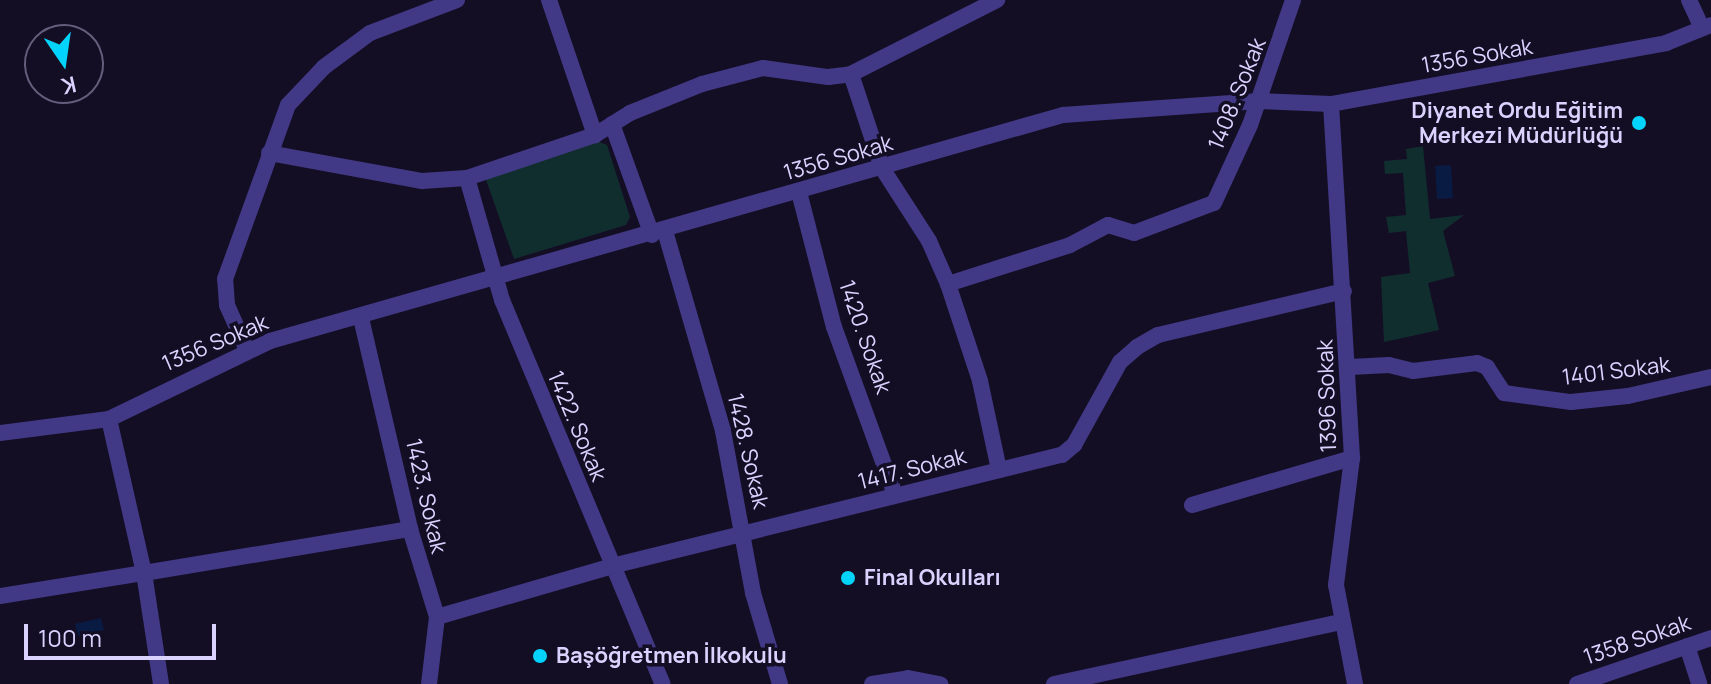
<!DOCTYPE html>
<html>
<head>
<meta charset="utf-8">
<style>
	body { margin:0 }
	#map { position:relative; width:1711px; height:684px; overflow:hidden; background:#140e25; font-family:Manrope,sans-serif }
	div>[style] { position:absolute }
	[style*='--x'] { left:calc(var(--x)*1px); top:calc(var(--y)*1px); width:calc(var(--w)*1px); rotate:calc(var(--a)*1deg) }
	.green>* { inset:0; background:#112e2f }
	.water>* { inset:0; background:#091a43 }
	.minor>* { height:16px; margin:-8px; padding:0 8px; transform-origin:8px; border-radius:8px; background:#413985 }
	.dots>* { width:22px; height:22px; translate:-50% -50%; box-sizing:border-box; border:4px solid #140e25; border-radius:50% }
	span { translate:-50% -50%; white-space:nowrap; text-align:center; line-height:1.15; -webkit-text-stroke:7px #140e25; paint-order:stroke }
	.street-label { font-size:22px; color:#dbd3ff }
	.poi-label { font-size:22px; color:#dbd3ff; font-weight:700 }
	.right { translate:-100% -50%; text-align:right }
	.left { translate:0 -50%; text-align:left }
	.north { position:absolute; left:24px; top:24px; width:80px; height:80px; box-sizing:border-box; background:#140e25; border:2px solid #645d7c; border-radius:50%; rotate:167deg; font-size:22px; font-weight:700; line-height:32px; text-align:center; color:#dbd3ff }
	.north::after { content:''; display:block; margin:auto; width:28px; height:36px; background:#00d3fe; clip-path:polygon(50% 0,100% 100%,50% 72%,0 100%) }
	.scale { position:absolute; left:24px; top:624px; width:192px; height:36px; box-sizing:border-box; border:4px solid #dbd3ff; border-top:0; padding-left:10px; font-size:24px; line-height:28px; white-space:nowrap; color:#dbd3ff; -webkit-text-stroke:6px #140e25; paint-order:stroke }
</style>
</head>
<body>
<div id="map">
	<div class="green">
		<i style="clip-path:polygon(597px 141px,607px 145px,630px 217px,626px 225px,514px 259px,485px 177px)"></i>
		<i style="clip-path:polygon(1423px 146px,1430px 219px,1464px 215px,1443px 231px,1455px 276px,1428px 283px,1439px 330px,1384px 342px,1381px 277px,1410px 273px,1406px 231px,1389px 233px,1386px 217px,1406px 215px,1403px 173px,1385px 174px,1384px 161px,1407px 159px,1406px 149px)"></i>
	</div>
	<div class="water">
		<i style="clip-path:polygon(1451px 165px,1453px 198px,1437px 199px,1435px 166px)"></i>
		<i style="clip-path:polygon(101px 618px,104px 630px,78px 636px,75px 624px)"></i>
	</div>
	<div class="minor">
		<i style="--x:549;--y:0;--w:143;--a:71.2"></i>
		<i style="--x:1689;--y:0;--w:29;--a:65"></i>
		<i style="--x:851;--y:74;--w:99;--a:71.7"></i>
		<i style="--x:882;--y:168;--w:87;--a:57.2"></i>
		<i style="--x:929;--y:241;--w:47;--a:66.2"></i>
		<i style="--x:948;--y:284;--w:102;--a:71.7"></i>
		<i style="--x:980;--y:381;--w:91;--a:77.9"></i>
		<i style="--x:1331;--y:104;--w:355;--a:86.6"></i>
		<i style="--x:1352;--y:458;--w:128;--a:97.2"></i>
		<i style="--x:1336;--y:585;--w:101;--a:79.1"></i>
		<i style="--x:612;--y:124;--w:118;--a:70.2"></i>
		<i style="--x:269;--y:153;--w:156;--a:10.4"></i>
		<i style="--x:422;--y:181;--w:45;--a:-3.8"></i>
		<i style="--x:467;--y:178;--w:135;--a:-18.6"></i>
		<i style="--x:595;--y:135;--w:41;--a:-32.2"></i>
		<i style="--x:630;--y:113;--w:78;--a:-21.9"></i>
		<i style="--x:702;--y:84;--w:63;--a:-14.7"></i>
		<i style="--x:763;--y:68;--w:66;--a:7.9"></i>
		<i style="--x:828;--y:77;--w:23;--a:-7"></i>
		<i style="--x:851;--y:74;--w:164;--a:-26.9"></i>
		<i style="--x:467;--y:178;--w:127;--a:74"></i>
		<i style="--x:502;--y:300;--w:416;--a:67.3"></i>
		<i style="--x:799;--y:192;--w:139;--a:75.5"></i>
		<i style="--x:834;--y:327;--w:179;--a:70"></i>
		<i style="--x:665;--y:231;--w:208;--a:73.8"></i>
		<i style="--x:723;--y:431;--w:165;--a:79.5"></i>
		<i style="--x:753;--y:593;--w:95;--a:73.5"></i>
		<i style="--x:948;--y:284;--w:128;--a:-17.7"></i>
		<i style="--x:1070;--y:245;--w:43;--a:-27.8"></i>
		<i style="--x:1108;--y:225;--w:27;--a:17"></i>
		<i style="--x:1134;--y:233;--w:85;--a:-20.6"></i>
		<i style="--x:1214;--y:203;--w:86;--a:-65.2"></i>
		<i style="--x:1250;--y:125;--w:132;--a:-71"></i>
		<i style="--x:361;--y:318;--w:217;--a:76.9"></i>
		<i style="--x:410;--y:529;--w:92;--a:72.9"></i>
		<i style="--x:437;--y:617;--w:67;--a:96.8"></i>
		<i style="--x:247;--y:350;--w:49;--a:-114"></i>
		<i style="--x:227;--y:305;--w:26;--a:-94"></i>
		<i style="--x:225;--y:279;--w:185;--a:-70.1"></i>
		<i style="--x:288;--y:105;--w:52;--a:-46.5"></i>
		<i style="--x:324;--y:67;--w:57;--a:-36.5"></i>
		<i style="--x:370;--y:33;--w:93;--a:-20.8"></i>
		<i style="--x:1350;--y:367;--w:39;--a:-3"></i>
		<i style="--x:1389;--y:365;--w:25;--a:14"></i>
		<i style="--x:1413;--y:371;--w:64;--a:-7.1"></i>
		<i style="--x:1477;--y:363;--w:11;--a:22"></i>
		<i style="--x:1487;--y:367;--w:31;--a:57"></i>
		<i style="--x:1504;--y:393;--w:68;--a:7.7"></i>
		<i style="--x:1571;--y:402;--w:57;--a:-6"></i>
		<i style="--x:1628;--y:396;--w:85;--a:-12.9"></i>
		<i style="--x:0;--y:433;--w:110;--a:-7.3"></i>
		<i style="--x:109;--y:419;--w:179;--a:-25.8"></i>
		<i style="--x:270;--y:341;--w:825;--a:-15.91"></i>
		<i style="--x:1063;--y:115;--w:197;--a:-4.1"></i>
		<i style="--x:1260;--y:101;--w:71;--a:2.4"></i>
		<i style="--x:1331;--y:104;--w:341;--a:-10.3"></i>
		<i style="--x:1666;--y:43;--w:48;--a:-21.8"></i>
		<i style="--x:1192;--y:505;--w:167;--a:-16.4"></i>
		<i style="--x:0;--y:596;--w:146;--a:-9.1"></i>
		<i style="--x:144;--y:573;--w:158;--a:-102.8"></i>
		<i style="--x:437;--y:617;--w:182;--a:-16.2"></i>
		<i style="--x:612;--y:566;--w:463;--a:-13.9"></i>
		<i style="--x:1062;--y:455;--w:16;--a:-40"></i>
		<i style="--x:1074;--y:445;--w:95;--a:-61"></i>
		<i style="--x:1120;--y:362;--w:23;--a:-41"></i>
		<i style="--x:1137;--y:347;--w:24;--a:-30"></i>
		<i style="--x:1158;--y:335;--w:191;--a:-13.3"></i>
		<i style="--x:1687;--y:646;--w:40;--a:72"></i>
		<i style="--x:161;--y:684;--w:112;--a:-98.7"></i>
		<i style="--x:144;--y:573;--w:270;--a:-9.4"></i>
		<i style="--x:872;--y:684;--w:36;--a:-9"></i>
		<i style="--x:908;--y:678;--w:33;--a:11"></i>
		<i style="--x:1054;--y:684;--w:294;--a:-12.2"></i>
		<i style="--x:1577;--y:684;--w:142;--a:-18.9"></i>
	</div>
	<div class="dots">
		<i style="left:1639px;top:123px;background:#00d3fe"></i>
		<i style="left:848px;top:578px;background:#00d3fe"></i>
		<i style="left:540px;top:656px;background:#00d3fe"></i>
	</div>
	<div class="street-label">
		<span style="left:1477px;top:56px;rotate:-10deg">1356 Sokak</span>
		<span style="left:1237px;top:94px;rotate:-68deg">1408. Sokak</span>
		<span style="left:838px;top:158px;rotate:-16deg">1356 Sokak</span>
		<span style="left:865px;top:337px;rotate:71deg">1420. Sokak</span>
		<span style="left:215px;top:343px;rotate:-23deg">1356 Sokak</span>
		<span style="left:1616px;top:371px;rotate:-7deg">1401 Sokak</span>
		<span style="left:1327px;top:396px;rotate:-92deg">1396 Sokak</span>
		<span style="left:577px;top:426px;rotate:67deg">1422. Sokak</span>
		<span style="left:748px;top:451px;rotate:77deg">1428. Sokak</span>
		<span style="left:912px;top:469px;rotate:-14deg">1417. Sokak</span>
		<span style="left:426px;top:496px;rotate:77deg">1423. Sokak</span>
		<span style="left:1637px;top:640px;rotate:-19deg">1358 Sokak</span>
	</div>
	<div class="poi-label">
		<span class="right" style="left:1623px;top:123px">Diyanet Ordu Eğitim<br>Merkezi Müdürlüğü</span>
		<span class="left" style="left:864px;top:578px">Final Okulları</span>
		<span class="left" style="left:556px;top:656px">Başöğretmen İlkokulu</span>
	</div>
	<div class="north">K</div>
	<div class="scale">100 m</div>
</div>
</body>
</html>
